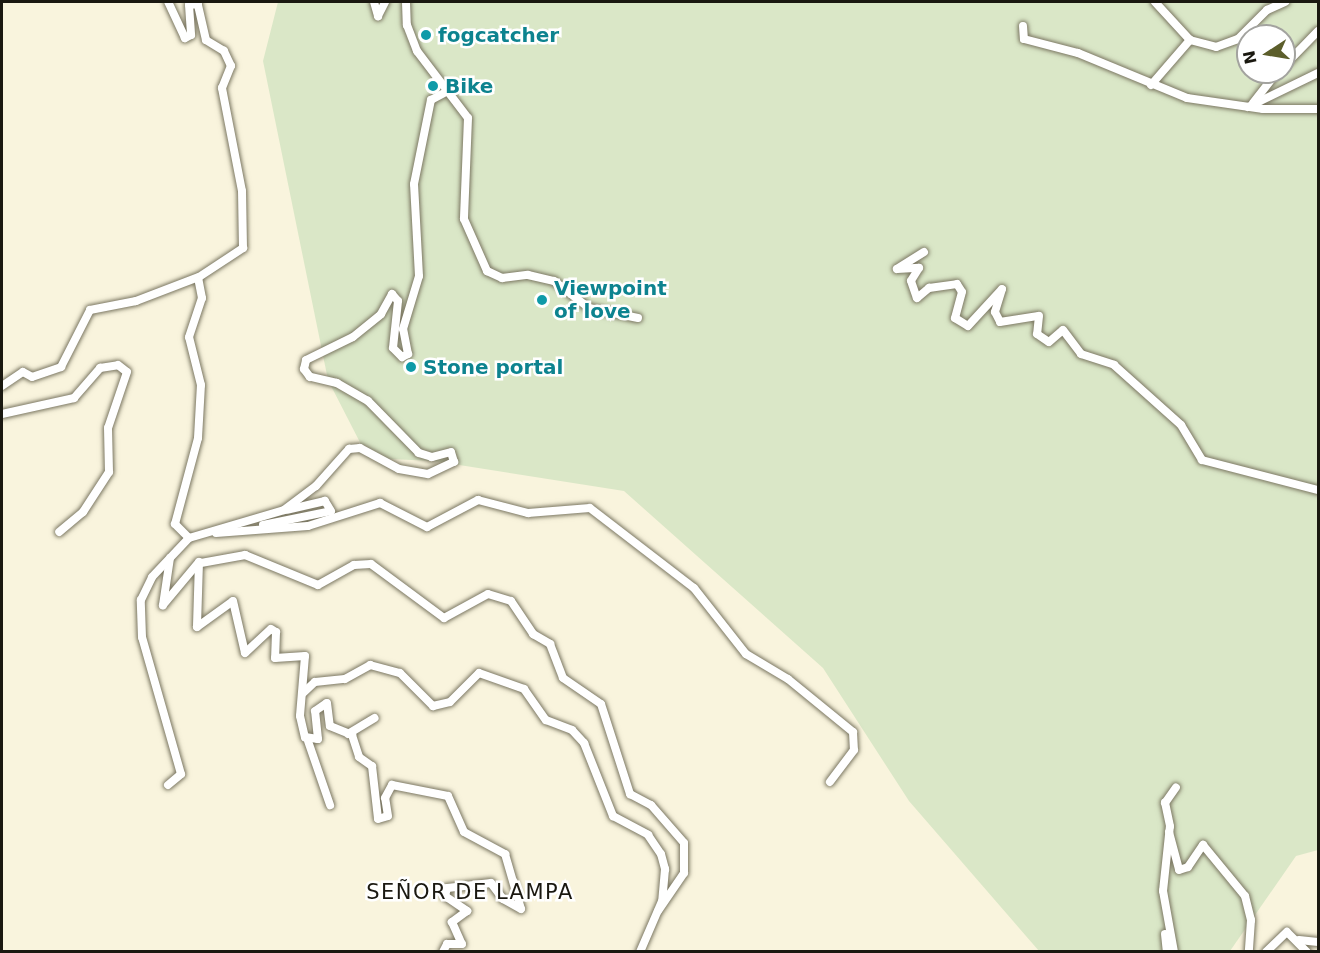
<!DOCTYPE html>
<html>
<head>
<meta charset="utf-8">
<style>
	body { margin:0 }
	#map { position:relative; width:1320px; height:953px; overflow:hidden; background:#f9f4dd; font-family:"DejaVu Sans",sans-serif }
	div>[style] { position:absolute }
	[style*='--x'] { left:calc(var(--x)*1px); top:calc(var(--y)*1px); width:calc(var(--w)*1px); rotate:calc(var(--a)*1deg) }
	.green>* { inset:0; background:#dae7c7 }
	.roads { filter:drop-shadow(0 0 2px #7b7762) drop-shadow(0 0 2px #7b7762) }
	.minor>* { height:8px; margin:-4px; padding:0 4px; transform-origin:4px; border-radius:4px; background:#fff }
	.dots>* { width:16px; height:16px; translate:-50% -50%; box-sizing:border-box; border:3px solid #fff; border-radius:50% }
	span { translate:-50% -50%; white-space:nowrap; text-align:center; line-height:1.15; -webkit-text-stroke:5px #fff; paint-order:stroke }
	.culture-label { font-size:20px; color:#0d838f; font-weight:700 }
	.left { translate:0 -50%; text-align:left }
	.neighbourhood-label { font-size:21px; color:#1a1810; letter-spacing:1.5px }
	.frame { position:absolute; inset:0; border:3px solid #1a1810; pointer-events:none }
	.north { position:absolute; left:1236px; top:24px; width:60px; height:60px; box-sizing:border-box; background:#fff; border:2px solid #a3a39f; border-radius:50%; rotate:258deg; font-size:16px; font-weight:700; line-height:24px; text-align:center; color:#1a1810 }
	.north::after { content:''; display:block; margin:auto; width:21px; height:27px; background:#5c5e2b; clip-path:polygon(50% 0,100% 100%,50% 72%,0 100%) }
</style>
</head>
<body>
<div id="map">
	<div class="green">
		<i style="clip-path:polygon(evenodd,278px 2px,1318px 2px,1318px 850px,1296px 856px,1230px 951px,1039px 951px,909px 801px,823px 668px,624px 491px,434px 461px,368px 458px,328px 380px,263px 61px,278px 2px,1248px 36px,1284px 36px,1284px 72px,1248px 72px,1248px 36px)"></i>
	</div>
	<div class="roads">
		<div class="minor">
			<i style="--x:374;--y:2;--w:15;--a:74"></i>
			<i style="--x:378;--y:16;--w:16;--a:-63"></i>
			<i style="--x:406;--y:2;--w:23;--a:88"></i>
			<i style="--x:407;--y:25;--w:28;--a:69"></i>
			<i style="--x:417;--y:51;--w:84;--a:52.7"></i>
			<i style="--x:468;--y:118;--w:101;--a:92.3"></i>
			<i style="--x:464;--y:219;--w:57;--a:66.1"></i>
			<i style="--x:487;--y:271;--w:17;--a:25"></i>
			<i style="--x:502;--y:278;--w:26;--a:-7"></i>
			<i style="--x:528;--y:275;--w:27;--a:13"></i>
			<i style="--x:554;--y:281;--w:44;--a:37.6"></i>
			<i style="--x:589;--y:308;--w:50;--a:11.5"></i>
			<i style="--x:1155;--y:2;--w:52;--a:47.4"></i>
			<i style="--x:1190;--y:40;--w:27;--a:15"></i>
			<i style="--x:1216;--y:47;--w:23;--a:-20"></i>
			<i style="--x:1238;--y:39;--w:41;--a:-45"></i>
			<i style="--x:1267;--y:10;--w:20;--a:-24"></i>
			<i style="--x:1023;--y:26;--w:13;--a:86"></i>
			<i style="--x:1024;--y:39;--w:56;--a:14.5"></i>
			<i style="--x:1078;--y:53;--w:118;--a:22.4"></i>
			<i style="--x:1187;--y:98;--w:77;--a:8.2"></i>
			<i style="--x:1263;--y:109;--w:55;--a:0"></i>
			<i style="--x:1284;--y:66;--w:49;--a:-45.8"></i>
			<i style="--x:1151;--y:85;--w:60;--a:-49.1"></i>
			<i style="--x:1253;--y:103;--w:39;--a:-52"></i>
			<i style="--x:1248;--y:107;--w:78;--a:-25.9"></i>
			<i style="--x:924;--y:252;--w:32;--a:148"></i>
			<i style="--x:897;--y:269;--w:22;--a:-3"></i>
			<i style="--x:919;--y:268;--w:15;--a:122"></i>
			<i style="--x:911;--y:281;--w:18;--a:71"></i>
			<i style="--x:917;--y:298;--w:16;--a:-40"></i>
			<i style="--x:929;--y:288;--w:28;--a:-8"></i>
			<i style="--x:957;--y:284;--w:9;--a:58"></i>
			<i style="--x:962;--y:292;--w:27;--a:105"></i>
			<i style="--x:955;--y:318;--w:15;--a:32"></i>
			<i style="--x:968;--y:326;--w:50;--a:-47.4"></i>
			<i style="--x:1002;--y:289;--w:24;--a:107"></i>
			<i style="--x:995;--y:312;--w:11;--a:63"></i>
			<i style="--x:1000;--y:322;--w:39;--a:-9"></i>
			<i style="--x:1039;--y:316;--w:18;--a:96"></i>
			<i style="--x:1037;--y:334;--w:14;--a:34"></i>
			<i style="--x:1049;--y:342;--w:18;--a:-41"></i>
			<i style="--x:1063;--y:330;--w:30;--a:53"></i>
			<i style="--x:1081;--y:354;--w:35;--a:18"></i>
			<i style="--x:1114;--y:365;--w:90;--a:41.8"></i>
			<i style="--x:1181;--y:425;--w:41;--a:59"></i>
			<i style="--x:1202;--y:460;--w:120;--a:14.5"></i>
			<i style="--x:2;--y:386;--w:25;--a:-34"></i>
			<i style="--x:23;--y:372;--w:10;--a:29"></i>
			<i style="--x:32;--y:377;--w:31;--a:-19"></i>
			<i style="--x:61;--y:367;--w:64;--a:-63"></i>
			<i style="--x:90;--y:310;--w:47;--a:-11.1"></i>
			<i style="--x:136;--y:301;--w:67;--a:-20.9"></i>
			<i style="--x:199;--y:277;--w:53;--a:-33.4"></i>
			<i style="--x:243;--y:248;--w:57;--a:-91"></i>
			<i style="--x:242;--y:191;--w:105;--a:-101"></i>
			<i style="--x:222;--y:88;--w:24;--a:-68"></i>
			<i style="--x:231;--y:66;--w:17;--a:-115"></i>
			<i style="--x:224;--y:51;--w:21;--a:-149"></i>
			<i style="--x:206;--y:40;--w:37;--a:-103"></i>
			<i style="--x:198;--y:4;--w:9;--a:174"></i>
			<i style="--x:189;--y:5;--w:30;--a:86"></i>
			<i style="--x:191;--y:35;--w:7;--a:153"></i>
			<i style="--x:185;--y:38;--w:40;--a:-115"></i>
			<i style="--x:2;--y:414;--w:74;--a:-12.5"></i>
			<i style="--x:74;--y:398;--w:40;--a:-49"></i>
			<i style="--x:100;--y:368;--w:18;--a:-9"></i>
			<i style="--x:118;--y:365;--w:11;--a:38"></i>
			<i style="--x:127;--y:372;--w:59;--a:108.7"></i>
			<i style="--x:108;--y:428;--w:44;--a:88.7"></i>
			<i style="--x:109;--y:472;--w:48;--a:123"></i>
			<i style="--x:83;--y:512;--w:31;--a:140"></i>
			<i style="--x:263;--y:525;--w:69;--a:-11.6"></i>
			<i style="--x:331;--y:511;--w:12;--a:-121"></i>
			<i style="--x:325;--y:501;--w:39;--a:167"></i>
			<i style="--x:216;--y:533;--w:92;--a:-4.4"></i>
			<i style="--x:308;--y:526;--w:76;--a:-17.7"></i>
			<i style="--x:380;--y:503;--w:53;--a:27.1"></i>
			<i style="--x:427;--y:527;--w:58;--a:-27.9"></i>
			<i style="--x:478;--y:500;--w:52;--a:14.6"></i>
			<i style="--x:528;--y:513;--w:62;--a:-4.6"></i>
			<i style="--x:590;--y:508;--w:131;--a:37.6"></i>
			<i style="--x:694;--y:588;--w:84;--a:51.8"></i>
			<i style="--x:746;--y:654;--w:49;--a:30.8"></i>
			<i style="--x:788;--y:679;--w:84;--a:39.2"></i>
			<i style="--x:853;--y:732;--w:18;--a:87"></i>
			<i style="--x:854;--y:750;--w:40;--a:127"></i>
			<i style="--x:189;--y:538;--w:20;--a:-135"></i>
			<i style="--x:175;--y:524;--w:89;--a:-75"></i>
			<i style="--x:198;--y:438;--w:53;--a:-86.8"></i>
			<i style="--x:201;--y:385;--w:49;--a:-104"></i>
			<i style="--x:189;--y:337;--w:41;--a:-71.6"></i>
			<i style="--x:202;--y:298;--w:20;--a:-101"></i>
			<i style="--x:170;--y:558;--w:48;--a:98.5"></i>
			<i style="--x:163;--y:605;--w:56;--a:-50.1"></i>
			<i style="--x:199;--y:562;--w:65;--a:91.8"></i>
			<i style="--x:197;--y:627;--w:44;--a:-35.8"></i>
			<i style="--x:233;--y:601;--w:53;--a:77"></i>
			<i style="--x:245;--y:653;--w:35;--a:-43"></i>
			<i style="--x:271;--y:629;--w:6;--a:31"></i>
			<i style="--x:276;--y:632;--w:26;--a:92"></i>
			<i style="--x:275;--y:658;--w:30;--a:-4"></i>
			<i style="--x:305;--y:656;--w:60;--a:94.8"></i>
			<i style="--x:300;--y:716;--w:22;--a:77"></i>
			<i style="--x:305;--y:737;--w:13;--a:9"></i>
			<i style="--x:318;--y:739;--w:28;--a:-96"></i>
			<i style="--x:315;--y:711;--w:14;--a:-34"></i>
			<i style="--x:327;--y:703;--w:23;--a:83"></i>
			<i style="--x:330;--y:726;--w:24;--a:22"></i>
			<i style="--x:352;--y:735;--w:23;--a:72"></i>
			<i style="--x:359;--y:757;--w:16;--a:35"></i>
			<i style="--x:372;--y:766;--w:53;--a:83.5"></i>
			<i style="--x:378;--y:819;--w:10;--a:-17"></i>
			<i style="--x:388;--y:816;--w:18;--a:-99"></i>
			<i style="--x:385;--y:798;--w:15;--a:-62"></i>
			<i style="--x:392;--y:785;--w:57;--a:11.1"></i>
			<i style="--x:448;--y:796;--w:39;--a:66"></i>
			<i style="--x:464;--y:832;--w:47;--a:28.2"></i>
			<i style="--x:505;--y:854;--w:57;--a:73.8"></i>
			<i style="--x:521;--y:909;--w:21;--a:-151"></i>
			<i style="--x:503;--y:899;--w:20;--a:-127"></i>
			<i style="--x:491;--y:883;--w:44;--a:173.5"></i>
			<i style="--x:447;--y:888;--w:8;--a:104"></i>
			<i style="--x:445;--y:896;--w:27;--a:34"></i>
			<i style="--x:467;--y:911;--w:19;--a:144"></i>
			<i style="--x:452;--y:922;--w:24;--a:66"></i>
			<i style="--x:462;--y:944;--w:15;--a:180"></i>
			<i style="--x:447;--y:944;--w:9;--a:117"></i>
			<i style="--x:201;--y:563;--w:45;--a:-10.3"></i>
			<i style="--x:245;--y:555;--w:79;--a:22.3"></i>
			<i style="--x:318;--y:585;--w:41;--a:-29.1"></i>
			<i style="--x:354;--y:565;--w:17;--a:-3"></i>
			<i style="--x:371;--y:564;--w:91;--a:36.5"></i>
			<i style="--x:444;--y:618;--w:50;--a:-28.6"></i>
			<i style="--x:488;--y:594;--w:24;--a:17"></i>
			<i style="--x:511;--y:601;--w:40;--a:56"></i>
			<i style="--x:533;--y:634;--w:20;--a:30"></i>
			<i style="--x:550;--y:644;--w:36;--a:69"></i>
			<i style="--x:563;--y:678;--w:46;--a:34.4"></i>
			<i style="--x:601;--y:704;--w:95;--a:72.1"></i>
			<i style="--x:630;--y:794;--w:24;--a:28"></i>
			<i style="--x:651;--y:805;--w:50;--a:49"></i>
			<i style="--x:684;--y:843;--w:30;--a:90"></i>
			<i style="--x:684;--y:873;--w:46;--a:124.4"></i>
			<i style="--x:303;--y:693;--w:16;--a:-43"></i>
			<i style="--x:315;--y:682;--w:30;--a:-6"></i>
			<i style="--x:345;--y:679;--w:29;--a:-29"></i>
			<i style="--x:370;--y:665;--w:31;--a:15"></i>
			<i style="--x:400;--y:673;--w:47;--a:45"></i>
			<i style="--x:433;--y:706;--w:17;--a:-13"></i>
			<i style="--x:450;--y:702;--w:41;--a:-45"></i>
			<i style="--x:479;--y:673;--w:48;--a:19.6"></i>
			<i style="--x:524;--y:689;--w:38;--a:55"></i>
			<i style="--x:546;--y:720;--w:28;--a:21"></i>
			<i style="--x:572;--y:730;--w:18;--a:47"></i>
			<i style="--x:584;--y:743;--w:79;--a:68.3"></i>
			<i style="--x:613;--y:816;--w:40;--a:28"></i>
			<i style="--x:648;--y:835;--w:23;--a:56"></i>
			<i style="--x:661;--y:854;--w:16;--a:75"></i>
			<i style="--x:665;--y:869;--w:32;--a:95"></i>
			<i style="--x:662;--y:901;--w:56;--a:113.3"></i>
			<i style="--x:348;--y:734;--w:31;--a:-31"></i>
			<i style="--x:308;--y:741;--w:68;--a:71"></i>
			<i style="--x:168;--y:785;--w:17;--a:-40"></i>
			<i style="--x:181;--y:774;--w:142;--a:-105.9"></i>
			<i style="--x:142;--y:637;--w:37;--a:-92"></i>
			<i style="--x:141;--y:600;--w:25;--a:-64"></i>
			<i style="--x:152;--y:577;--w:54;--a:-46.5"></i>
			<i style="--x:189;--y:538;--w:99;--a:-16.4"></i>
			<i style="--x:284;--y:510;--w:40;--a:-37"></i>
			<i style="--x:316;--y:486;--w:50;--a:-48.3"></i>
			<i style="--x:349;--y:449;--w:11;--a:-5"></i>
			<i style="--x:360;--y:448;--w:44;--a:28.3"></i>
			<i style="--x:399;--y:469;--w:29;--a:10"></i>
			<i style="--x:428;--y:474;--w:29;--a:-25"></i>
			<i style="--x:454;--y:462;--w:10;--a:-107"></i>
			<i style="--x:451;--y:452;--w:20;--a:165"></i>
			<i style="--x:432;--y:457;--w:14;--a:-163"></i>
			<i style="--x:419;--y:453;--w:73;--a:-134.4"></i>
			<i style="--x:368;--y:401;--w:36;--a:-150"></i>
			<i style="--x:337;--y:383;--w:28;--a:-167"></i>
			<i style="--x:310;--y:377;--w:10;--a:-127"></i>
			<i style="--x:304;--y:369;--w:9;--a:-77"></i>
			<i style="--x:306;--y:360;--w:52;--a:-26.1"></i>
			<i style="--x:353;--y:337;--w:36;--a:-39"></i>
			<i style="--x:381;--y:314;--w:23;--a:-61"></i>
			<i style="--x:392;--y:294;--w:9;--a:49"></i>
			<i style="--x:398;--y:301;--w:47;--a:96.1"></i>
			<i style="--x:393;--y:348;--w:13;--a:45"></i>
			<i style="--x:402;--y:357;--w:7;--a:-27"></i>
			<i style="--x:408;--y:354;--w:25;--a:-101"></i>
			<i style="--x:403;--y:329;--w:55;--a:-73.2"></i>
			<i style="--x:419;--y:276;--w:92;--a:-93.1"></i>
			<i style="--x:414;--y:184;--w:86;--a:-78.6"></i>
			<i style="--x:431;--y:100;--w:19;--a:-28"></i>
			<i style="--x:1169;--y:832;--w:39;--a:75"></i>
			<i style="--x:1179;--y:870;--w:9;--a:-18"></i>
			<i style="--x:1188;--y:867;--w:27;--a:-56"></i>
			<i style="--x:1203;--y:845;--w:66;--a:50.5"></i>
			<i style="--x:1245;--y:896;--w:25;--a:76"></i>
			<i style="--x:1251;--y:920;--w:32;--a:94"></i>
			<i style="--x:1165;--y:934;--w:18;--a:84"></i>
			<i style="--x:1299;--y:940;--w:19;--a:6"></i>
			<i style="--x:1174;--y:952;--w:62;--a:-100.2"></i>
			<i style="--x:1163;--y:891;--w:65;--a:-83.9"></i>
			<i style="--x:1170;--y:826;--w:24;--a:-102"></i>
			<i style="--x:1165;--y:803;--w:19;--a:-55"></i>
			<i style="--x:1266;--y:952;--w:29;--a:-44"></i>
			<i style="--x:1287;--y:932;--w:28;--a:45"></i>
		</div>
	</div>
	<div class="dots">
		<i style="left:426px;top:35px;background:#0f9aa8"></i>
		<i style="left:433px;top:86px;background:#0f9aa8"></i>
		<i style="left:542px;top:300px;background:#0f9aa8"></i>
		<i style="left:411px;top:367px;background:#0f9aa8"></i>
	</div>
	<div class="culture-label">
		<span class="left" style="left:438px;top:35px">fogcatcher</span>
		<span class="left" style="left:445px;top:86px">Bike</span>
		<span class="left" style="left:554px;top:300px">Viewpoint<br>of love</span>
		<span class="left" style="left:423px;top:367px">Stone portal</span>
	</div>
	<div class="neighbourhood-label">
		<span style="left:470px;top:892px">SEÑOR DE LAMPA</span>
	</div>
	<div class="frame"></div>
	<div class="north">N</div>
</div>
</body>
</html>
